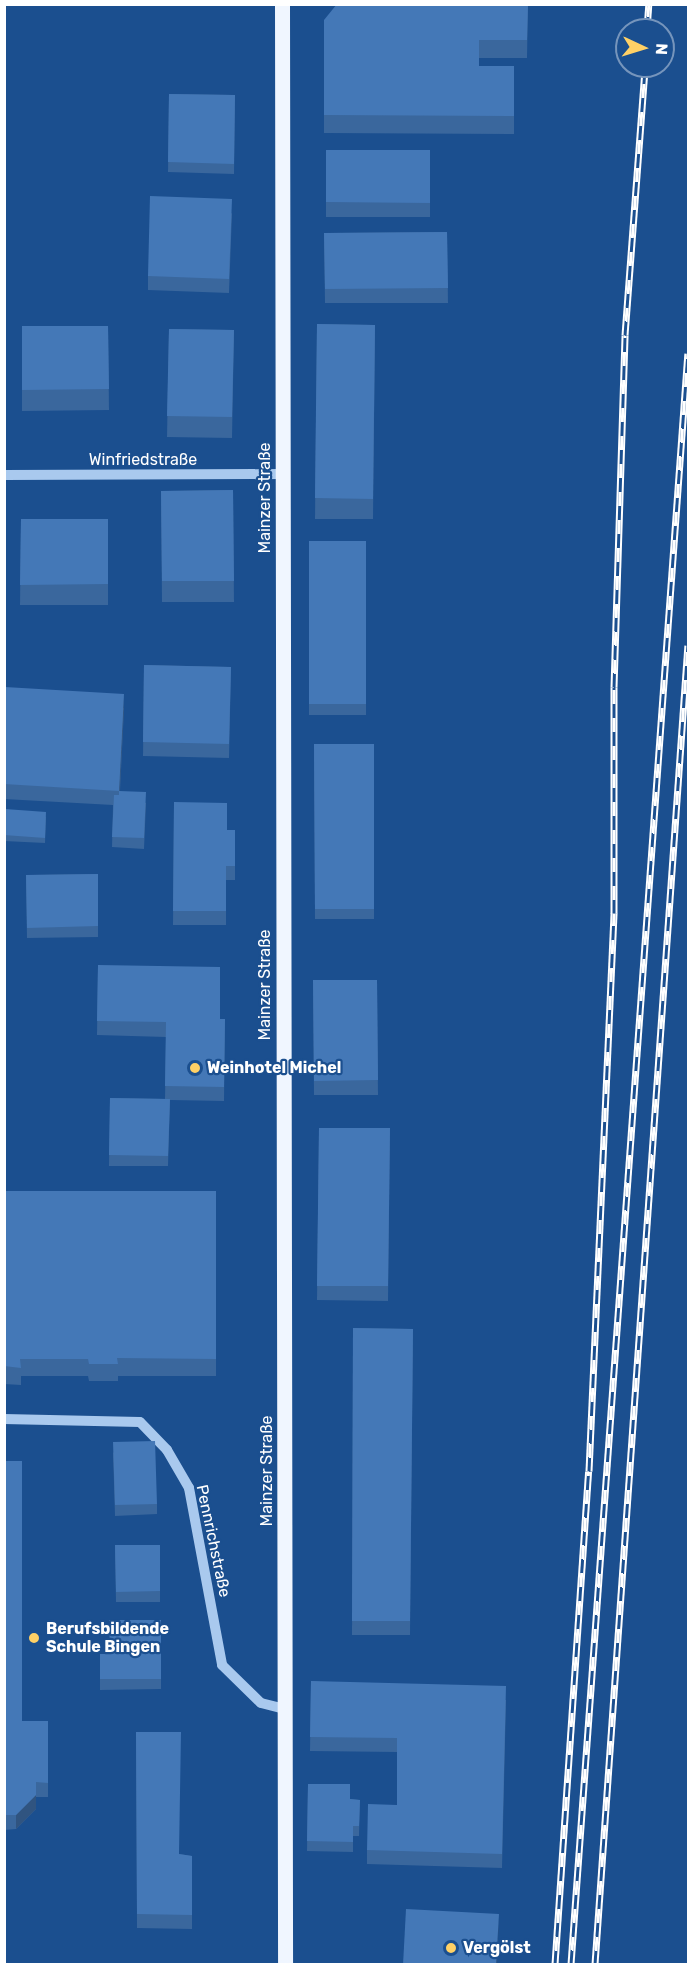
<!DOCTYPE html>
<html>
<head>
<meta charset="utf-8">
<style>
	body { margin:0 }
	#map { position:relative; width:693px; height:1969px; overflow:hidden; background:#1b4f8f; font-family:Rubik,sans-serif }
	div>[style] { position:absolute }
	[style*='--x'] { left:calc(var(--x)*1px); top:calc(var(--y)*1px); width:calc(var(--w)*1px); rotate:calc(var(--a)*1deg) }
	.minor>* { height:10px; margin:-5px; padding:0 5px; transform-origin:5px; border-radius:5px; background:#a9c9ee }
	.major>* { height:15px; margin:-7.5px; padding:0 7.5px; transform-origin:7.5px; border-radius:7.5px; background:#f0f6ff }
	.rail>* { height:7px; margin-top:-3.5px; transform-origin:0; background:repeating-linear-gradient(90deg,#1b4f8f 0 14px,#fff 0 28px); box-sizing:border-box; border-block:2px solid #fff }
	.wall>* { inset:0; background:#3a679d }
	.shaded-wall>* { inset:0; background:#305480 }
	.building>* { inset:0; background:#4478b7 }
	.dots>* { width:16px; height:16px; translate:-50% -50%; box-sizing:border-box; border:3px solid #1b4f8f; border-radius:50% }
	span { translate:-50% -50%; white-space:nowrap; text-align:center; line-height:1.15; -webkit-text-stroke:4.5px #1b4f8f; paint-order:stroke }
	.street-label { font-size:16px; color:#fff }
	.poi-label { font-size:16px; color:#fff; font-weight:700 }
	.left { translate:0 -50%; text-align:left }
	.frame { position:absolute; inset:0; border:6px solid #fff; pointer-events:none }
	.north { position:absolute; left:615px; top:18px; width:60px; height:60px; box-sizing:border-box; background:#1b4f8f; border:2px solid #7695bc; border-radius:50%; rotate:94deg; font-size:16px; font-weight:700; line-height:24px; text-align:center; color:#fff }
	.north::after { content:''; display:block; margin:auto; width:21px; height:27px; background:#ffd166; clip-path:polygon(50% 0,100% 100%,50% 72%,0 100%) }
</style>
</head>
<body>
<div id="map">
	<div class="minor">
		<i style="--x:4;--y:475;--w:278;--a:-0.2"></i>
		<i style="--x:4;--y:1419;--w:136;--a:1.3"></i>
		<i style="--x:140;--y:1422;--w:39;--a:46"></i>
		<i style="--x:167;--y:1450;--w:44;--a:59.9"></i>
		<i style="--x:189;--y:1488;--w:180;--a:79.4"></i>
		<i style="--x:222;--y:1665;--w:54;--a:44.3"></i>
		<i style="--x:261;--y:1703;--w:25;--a:14"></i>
	</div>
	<div class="major">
		<i style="--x:282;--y:4;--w:1960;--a:89.91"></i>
	</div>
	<div class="rail">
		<i style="--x:647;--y:30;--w:26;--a:-86"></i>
		<i style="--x:555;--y:1964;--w:494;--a:-86.1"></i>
		<i style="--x:589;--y:1471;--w:559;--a:-87.43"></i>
		<i style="--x:614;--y:913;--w:226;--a:-90"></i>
		<i style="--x:614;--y:687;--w:352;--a:-88.2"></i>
		<i style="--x:625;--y:335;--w:270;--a:-85.7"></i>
		<i style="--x:571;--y:1964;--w:1615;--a:-85.85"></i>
		<i style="--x:595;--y:1964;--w:1322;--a:-85.97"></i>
	</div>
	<div class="wall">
		<i style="clip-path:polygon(528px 4px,527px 58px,479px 58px,479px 66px,514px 66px,514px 134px,324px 133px,324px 20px)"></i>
		<i style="clip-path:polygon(169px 94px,235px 95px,234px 174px,168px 172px)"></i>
		<i style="clip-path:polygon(326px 150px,430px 150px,430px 217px,326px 217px)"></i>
		<i style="clip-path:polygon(232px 213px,229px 293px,148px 290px,148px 276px)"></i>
		<i style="clip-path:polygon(447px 232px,448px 303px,325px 303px,324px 233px)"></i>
		<i style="clip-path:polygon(317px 324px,375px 325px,373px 519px,315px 519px)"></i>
		<i style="clip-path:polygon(22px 326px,108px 326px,109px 410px,22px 411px)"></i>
		<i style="clip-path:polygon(169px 329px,234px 330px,232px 438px,167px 437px)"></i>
		<i style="clip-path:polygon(233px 490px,234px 602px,162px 602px,161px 491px)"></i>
		<i style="clip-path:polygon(21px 519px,108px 519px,108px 605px,20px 605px)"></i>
		<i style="clip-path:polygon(309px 541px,366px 541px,366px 715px,309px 715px)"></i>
		<i style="clip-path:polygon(144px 665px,231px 667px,229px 758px,143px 756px)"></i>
		<i style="clip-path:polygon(4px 703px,124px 708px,120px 791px,146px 803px,144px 849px,112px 847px,113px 805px,4px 799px)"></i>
		<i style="clip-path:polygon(314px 744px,374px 744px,374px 919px,315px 919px)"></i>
		<i style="clip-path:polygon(174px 802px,227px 830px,235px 845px,235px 880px,226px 880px,226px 925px,173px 925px)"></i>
		<i style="clip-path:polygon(5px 809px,46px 817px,45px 843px,4px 841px)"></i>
		<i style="clip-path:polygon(98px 874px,98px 937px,27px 938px,26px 875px)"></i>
		<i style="clip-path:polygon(98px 965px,220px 1019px,225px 1019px,224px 1101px,170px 1100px,168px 1166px,109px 1166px,110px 1098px,165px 1099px,166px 1037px,97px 1035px)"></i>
		<i style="clip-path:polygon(313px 980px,377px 980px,378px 1095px,314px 1095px)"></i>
		<i style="clip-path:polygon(319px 1128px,390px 1128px,388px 1301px,317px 1300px)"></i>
		<i style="clip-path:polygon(4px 1191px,216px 1191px,216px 1376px,118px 1376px,118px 1381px,89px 1381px,88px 1376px,21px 1376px,21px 1385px,4px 1384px)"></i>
		<i style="clip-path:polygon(353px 1328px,413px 1329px,410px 1635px,352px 1635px)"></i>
		<i style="clip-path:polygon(113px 1452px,157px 1504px,157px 1514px,115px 1516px)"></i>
		<i style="clip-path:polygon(4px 1461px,22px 1721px,48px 1721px,48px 1797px,36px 1797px,36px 1809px,16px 1829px,4px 1830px)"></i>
		<i style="clip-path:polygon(115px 1545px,160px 1545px,160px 1602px,116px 1602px)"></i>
		<i style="clip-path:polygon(161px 1620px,161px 1689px,100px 1690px,100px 1654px,109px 1654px)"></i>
		<i style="clip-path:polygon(311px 1681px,506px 1700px,502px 1868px,367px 1864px,367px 1850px,397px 1805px,397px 1752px,310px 1751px)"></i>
		<i style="clip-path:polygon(136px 1732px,179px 1854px,192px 1856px,192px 1929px,137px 1928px)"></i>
		<i style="clip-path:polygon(308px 1784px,350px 1799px,360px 1800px,359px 1836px,353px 1836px,353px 1852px,307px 1851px)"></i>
	</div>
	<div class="shaded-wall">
		<i style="clip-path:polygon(124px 694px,124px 708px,119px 805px,119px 791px)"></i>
		<i style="clip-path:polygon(36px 1795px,36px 1809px,16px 1829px,16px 1815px)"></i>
		<i style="clip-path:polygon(499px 1914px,497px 1965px,496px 1965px)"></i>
	</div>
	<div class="building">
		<i style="clip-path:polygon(337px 4px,528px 4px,527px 40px,479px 40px,479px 66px,514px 66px,514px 116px,324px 115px,324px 20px)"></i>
		<i style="clip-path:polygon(169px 94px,235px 95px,234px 164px,168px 162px)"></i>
		<i style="clip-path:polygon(326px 150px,430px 150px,430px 203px,326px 202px)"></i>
		<i style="clip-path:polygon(150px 196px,232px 199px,229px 279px,148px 276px)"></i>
		<i style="clip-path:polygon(447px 232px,448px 288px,325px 289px,324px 233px)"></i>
		<i style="clip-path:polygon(317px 324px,375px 325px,374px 415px,374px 408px,316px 408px)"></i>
		<i style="clip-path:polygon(22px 326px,108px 326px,109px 389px,22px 390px)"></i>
		<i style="clip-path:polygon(169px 329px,234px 330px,232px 417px,167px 416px)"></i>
		<i style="clip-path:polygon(316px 408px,374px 408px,373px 499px,315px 498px)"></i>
		<i style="clip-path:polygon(233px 490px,234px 581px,162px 581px,161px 491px)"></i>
		<i style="clip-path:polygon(21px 519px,108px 519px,108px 584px,20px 585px)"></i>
		<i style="clip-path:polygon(309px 541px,366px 541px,366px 704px,309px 704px)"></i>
		<i style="clip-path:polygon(144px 665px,231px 667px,229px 744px,143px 742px)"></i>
		<i style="clip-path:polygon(5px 687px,124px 694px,119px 791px,4px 784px)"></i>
		<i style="clip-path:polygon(314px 744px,374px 744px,374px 909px,315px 909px)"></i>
		<i style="clip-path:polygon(119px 791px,146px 792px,144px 838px,112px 837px,114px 795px,119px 795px)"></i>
		<i style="clip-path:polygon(174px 802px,227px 803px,227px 830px,235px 830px,235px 866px,226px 866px,226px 911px,173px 911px)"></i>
		<i style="clip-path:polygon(5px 809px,46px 812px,45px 838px,4px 835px)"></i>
		<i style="clip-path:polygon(98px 874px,98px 926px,27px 928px,26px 875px)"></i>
		<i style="clip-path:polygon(98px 965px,220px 967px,220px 1019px,225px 1019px,224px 1087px,165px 1086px,166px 1022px,97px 1021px)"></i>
		<i style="clip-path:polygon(313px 980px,377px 980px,378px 1080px,314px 1081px)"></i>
		<i style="clip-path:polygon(110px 1098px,170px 1099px,168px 1156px,109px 1155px)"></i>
		<i style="clip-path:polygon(319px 1128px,390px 1128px,388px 1286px,317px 1286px)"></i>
		<i style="clip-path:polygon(4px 1191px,216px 1191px,216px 1359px,117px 1358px,118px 1364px,89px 1364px,88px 1359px,20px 1359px,21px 1368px,4px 1366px)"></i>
		<i style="clip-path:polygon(353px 1328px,413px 1329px,410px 1621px,352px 1621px)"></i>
		<i style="clip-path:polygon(155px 1441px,157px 1504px,115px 1505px,113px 1442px)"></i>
		<i style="clip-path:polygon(4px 1461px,22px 1461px,22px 1721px,48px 1721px,48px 1783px,36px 1782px,36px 1795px,16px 1815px,4px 1815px)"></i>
		<i style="clip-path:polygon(115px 1545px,160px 1545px,160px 1591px,116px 1592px)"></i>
		<i style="clip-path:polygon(109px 1620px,161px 1620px,161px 1679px,100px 1679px,100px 1654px,110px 1654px)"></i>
		<i style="clip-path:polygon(311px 1681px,506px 1686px,502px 1854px,367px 1850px,368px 1804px,397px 1805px,397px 1738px,310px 1737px)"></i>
		<i style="clip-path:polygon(136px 1732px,181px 1732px,179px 1854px,192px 1856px,192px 1915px,137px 1914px)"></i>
		<i style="clip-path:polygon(308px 1784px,350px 1784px,350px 1799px,360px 1800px,359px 1826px,353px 1826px,353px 1842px,307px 1841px)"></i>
		<i style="clip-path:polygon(406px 1909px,499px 1914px,496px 1965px,403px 1965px)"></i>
	</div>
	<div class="dots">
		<i style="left:195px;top:1068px;background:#ffd166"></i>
		<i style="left:34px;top:1638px;background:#ffd166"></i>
		<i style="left:451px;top:1948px;background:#ffd166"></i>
	</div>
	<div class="street-label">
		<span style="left:143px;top:460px">Winfriedstraße</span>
		<span style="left:265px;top:498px;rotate:-90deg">Mainzer Straße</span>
		<span style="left:265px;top:985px;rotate:-90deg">Mainzer Straße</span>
		<span style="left:267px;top:1471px;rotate:-90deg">Mainzer Straße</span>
		<span style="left:213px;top:1541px;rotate:78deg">Pennrichstraße</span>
	</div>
	<div class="poi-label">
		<span class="left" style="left:207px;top:1068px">Weinhotel Michel</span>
		<span class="left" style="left:46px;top:1638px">Berufsbildende<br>Schule Bingen</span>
		<span class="left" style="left:463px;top:1948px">Vergölst</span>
	</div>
	<div class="frame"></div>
	<div class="north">N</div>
</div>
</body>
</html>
